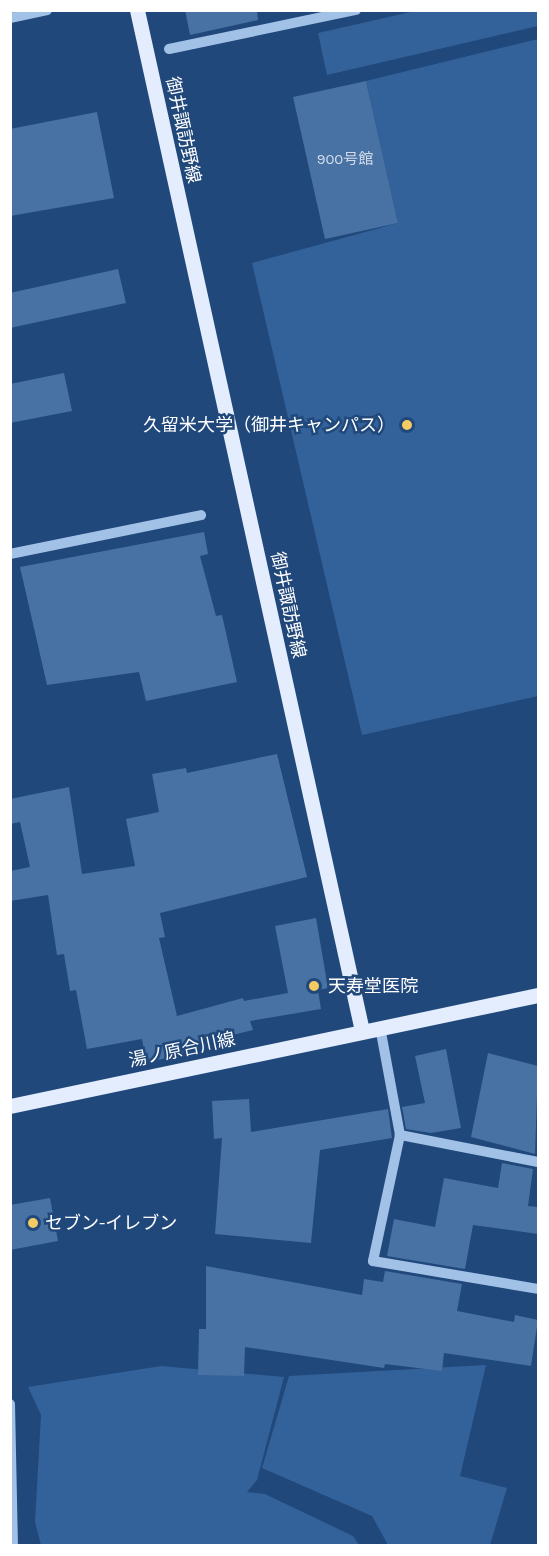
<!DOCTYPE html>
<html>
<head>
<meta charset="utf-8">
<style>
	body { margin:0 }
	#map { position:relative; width:549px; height:1556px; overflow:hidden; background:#20487b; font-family:Karla,"Noto Sans JP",sans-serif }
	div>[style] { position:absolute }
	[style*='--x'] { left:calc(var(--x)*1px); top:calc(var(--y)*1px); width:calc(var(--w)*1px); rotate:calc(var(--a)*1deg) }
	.green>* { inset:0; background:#336199 }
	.building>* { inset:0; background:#4871a4 }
	.minor>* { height:10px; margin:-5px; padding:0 5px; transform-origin:5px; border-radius:5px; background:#a2c1e6 }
	.major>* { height:15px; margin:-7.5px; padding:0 7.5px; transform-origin:7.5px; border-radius:7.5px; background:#e3edfd }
	.dots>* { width:16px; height:16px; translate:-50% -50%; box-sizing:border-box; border:3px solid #20487b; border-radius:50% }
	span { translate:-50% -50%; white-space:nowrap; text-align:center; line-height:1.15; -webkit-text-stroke:5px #20487b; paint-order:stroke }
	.number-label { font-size:15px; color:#d1dce8 }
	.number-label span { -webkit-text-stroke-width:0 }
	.street-label { font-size:18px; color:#fff }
	.poi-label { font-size:18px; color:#fff }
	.right { translate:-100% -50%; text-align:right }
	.left { translate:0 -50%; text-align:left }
	.frame { position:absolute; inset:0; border:12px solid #fff; pointer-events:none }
</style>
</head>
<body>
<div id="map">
	<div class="green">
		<i style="clip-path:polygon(415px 11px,538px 11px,538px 26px,327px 75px,318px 33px)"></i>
		<i style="clip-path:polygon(538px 39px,538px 696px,362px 735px,252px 263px,398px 223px,366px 81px)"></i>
		<i style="clip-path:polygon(486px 1365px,460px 1476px,507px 1488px,490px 1545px,388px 1545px,372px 1516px,262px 1468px,289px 1376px)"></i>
		<i style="clip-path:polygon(161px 1366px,284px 1377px,257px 1480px,247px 1492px,265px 1494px,353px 1536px,359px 1545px,41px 1545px,35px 1522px,41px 1415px,28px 1387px)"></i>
	</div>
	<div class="building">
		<i style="clip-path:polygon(185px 10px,257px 10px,258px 20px,190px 35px)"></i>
		<i style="clip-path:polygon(366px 81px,398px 223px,325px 239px,293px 97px)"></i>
		<i style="clip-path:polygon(97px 112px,114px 198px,10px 216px,10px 129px)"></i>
		<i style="clip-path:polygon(118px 269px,126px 303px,10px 328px,10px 293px)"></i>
		<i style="clip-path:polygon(64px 373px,72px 411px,10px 423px,10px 384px)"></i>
		<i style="clip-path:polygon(204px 532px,208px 554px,200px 556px,216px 616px,222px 615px,237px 682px,146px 701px,139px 672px,47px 685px,20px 567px)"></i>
		<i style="clip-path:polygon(277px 754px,307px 877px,160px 913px,165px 937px,159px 938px,177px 1016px,243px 998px,244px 1001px,288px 993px,275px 926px,316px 918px,328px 988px,318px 990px,321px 1009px,250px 1021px,253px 1030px,183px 1047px,184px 1055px,146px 1062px,142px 1039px,87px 1049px,76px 990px,70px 991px,64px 954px,57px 955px,48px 895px,10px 901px,10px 871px,30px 867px,20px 822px,10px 824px,10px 799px,69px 787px,82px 874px,135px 866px,126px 819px,159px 812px,152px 774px,186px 768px,187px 773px)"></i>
		<i style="clip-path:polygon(446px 1049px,461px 1128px,431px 1133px,406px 1129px,402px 1107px,425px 1103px,415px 1056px)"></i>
		<i style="clip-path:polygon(488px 1053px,538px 1066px,535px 1154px,471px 1137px)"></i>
		<i style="clip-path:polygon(249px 1099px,251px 1132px,388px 1109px,392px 1138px,320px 1150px,311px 1243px,215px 1234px,222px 1138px,214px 1139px,212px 1101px)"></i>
		<i style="clip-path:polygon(502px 1163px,533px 1169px,528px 1206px,538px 1207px,538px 1234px,473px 1225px,465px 1269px,387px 1256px,394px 1219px,435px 1227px,444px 1178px,498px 1188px)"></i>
		<i style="clip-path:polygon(50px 1198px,58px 1241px,10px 1250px,10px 1205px)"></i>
		<i style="clip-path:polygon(206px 1266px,362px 1295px,364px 1279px,383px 1282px,385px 1271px,462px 1284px,457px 1311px,514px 1322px,515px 1315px,538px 1320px,531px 1366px,444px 1353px,442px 1371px,385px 1364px,384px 1368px,245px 1347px,244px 1376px,198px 1375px,199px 1329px,206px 1329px)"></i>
	</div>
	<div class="minor">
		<i style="--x:10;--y:18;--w:38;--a:-12"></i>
		<i style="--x:169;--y:49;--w:191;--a:-11.8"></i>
		<i style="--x:10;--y:554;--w:195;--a:-11.5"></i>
		<i style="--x:380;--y:1027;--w:110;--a:79.5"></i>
		<i style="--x:538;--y:1162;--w:141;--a:-168.9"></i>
		<i style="--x:400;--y:1135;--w:129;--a:102.1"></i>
		<i style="--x:373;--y:1261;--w:167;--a:9.6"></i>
		<i style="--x:10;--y:1404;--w:142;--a:88.8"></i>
	</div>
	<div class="major">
		<i style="--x:137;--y:10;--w:1045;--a:77.57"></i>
		<i style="--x:10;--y:1106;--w:540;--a:-11.87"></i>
	</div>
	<div class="dots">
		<i style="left:407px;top:425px;background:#f4ca62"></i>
		<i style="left:314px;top:986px;background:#f4ca62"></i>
		<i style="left:33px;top:1223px;background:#f4ca62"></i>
	</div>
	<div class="number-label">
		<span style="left:345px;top:160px">900号館</span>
	</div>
	<div class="street-label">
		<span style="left:183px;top:130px;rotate:78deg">御井諏訪野線</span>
		<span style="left:288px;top:605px;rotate:78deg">御井諏訪野線</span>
		<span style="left:182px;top:1050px;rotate:-12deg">湯ノ原合川線</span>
	</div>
	<div class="poi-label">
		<span class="right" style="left:395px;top:425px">久留米大学（御井キャンパス）</span>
		<span class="left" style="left:328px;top:986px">天寿堂医院</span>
		<span class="left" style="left:45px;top:1223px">セブン-イレブン</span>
	</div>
	<div class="frame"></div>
</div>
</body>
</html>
